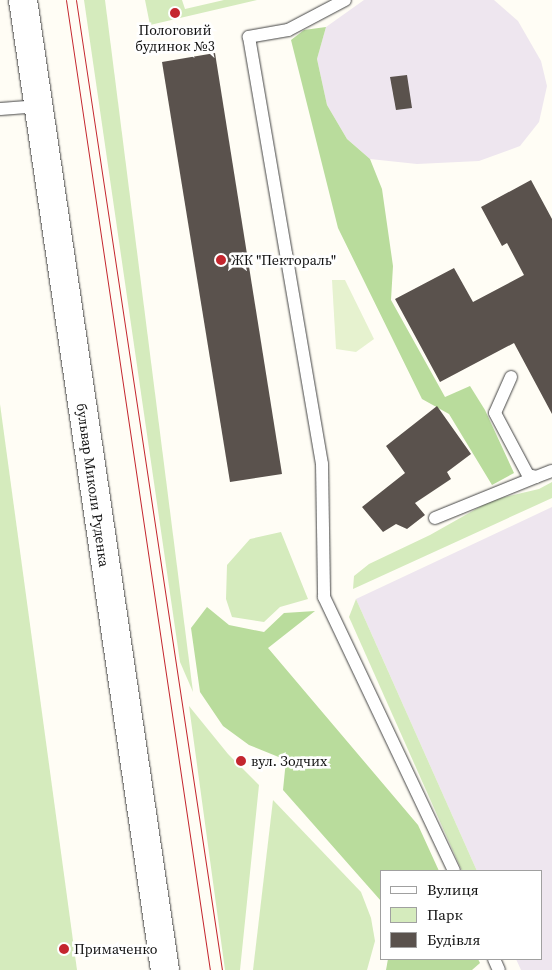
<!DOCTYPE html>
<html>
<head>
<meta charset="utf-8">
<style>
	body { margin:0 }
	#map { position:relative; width:552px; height:970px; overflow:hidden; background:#fffdf5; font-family:"Source Serif 4",serif }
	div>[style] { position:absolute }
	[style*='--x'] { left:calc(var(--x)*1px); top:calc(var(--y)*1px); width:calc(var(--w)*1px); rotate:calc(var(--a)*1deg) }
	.industrial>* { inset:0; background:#eee6ef }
	.green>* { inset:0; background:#d5ebbd }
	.forest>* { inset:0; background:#b9dc9c }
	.pitch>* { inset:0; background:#e6f2cf }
	.building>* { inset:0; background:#5a524d }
	.roads { filter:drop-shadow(0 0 1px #444) drop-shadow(0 0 1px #444) }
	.service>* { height:12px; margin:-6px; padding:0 6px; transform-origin:6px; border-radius:6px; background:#fff }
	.tertiary>* { height:28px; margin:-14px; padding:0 14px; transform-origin:14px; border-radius:14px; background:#fff }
	.tram>* { height:1px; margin:-0.5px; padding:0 0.5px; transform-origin:0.5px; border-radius:0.5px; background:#c4262e }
	.dots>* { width:14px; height:14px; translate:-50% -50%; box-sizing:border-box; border:2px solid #fff; border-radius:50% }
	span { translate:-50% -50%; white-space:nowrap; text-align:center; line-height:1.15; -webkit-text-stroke:5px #fff; paint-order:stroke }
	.poi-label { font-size:14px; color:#111 }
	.left { translate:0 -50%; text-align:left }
	.street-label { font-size:14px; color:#111 }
	.legend { position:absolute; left:380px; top:870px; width:162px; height:90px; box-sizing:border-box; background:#fff; border:1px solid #a0a0a0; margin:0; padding:6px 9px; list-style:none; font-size:15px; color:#111 }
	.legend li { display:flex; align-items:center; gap:10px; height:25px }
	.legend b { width:25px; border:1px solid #a0a0a0 }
</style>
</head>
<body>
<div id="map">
	<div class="industrial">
		<i style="clip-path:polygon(364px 0,494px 0,518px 21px,541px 61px,547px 86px,539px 122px,520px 146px,479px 161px,417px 164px,370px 159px,347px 139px,327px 105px,317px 59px,326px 27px)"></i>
		<i style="clip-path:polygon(552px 507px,552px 970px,521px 970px,516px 959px,541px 959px,541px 871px,477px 871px,356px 599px)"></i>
	</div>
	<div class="green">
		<i style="clip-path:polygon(84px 0,105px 0,193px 692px,180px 662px)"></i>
		<i style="clip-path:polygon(145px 0,182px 0,185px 9px,224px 0,257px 0,150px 25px)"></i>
		<i style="clip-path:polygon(0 404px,77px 970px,0 970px)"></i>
		<i style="clip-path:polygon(552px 482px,552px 498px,353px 589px,354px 576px,369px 564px,430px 535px,492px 500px,539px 489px)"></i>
		<i style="clip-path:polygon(281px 532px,308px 599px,280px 607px,264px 622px,232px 617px,226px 599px,227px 565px,250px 539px)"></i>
		<i style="clip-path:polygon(356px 599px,477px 871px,462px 871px,349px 617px)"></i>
		<i style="clip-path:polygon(189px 706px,228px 754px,259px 785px,240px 970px,225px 970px)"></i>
		<i style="clip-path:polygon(273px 800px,361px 892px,371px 918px,375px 941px,367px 970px,253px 970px)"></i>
	</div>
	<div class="forest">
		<i style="clip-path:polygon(326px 27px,317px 59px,327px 105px,347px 139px,370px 159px,382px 189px,393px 266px,391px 300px,445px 397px,470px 386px,485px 410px,514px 473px,492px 485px,449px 414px,422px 399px,338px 228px,291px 40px,304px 30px)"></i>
		<i style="clip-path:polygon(207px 607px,229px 625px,264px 632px,284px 613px,315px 611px,268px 648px,418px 825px,439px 871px,381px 871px,381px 901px,283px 790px,286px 760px,249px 745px,223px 726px,200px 692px,191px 628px)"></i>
		<i style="clip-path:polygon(388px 959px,478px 959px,480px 963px,472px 970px,386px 970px)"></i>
	</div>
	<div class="pitch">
		<i style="clip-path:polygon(332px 280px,345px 280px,374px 339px,356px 352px,336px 349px)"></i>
	</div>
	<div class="building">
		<i style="clip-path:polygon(215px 53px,282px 474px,230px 482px,162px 62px)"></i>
		<i style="clip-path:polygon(407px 75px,412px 108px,396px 110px,390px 77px)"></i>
		<i style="clip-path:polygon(531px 180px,552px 219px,552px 414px,514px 343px,440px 382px,395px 299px,454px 268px,473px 302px,524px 275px,507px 243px,502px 246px,481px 207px)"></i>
		<i style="clip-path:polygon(437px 406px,471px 454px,447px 472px,451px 479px,415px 503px,425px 515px,407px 529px,396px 524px,383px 532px,362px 507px,405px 473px,386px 446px)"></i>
	</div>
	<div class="roads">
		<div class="service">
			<i style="--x:345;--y:0;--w:64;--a:152.2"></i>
			<i style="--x:288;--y:30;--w:40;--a:170"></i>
			<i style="--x:249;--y:37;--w:433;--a:80.3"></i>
			<i style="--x:322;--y:464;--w:133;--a:89.1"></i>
			<i style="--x:324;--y:597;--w:303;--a:64.6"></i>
			<i style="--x:0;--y:109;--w:40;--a:-4.3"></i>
			<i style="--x:511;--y:377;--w:39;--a:114"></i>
			<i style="--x:495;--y:413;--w:70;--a:62"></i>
			<i style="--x:528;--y:475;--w:8;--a:14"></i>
			<i style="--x:536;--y:477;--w:17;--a:-21"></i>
			<i style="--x:435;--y:518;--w:109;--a:-22.1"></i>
			<i style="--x:494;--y:959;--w:12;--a:66"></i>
		</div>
		<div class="tertiary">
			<i style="--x:23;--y:0;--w:980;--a:81.67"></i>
		</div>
	</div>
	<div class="tram">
		<i style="--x:66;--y:0;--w:981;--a:81.56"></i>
		<i style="--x:76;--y:0;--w:981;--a:81.44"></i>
	</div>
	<div class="dots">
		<i style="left:175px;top:13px;background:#c4262e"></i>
		<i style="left:221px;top:260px;background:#c4262e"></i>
		<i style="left:241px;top:761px;background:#c4262e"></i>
		<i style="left:64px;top:949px;background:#c4262e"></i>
	</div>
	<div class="poi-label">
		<span style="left:175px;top:38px">Пологовий<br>будинок №3</span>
		<span class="left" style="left:231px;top:260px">ЖК "Пектораль"</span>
		<span class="left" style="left:251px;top:761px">вул. Зодчих</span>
		<span class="left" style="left:74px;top:949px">Примаченко</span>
	</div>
	<div class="street-label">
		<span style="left:93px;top:485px;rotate:82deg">бульвар Миколи Руденка</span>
	</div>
	<ul class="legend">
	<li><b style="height:6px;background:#fff"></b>Вулиця</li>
	<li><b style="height:14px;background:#d5ebbd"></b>Парк</li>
	<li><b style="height:14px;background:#5a524d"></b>Будівля</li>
	</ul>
</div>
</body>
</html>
